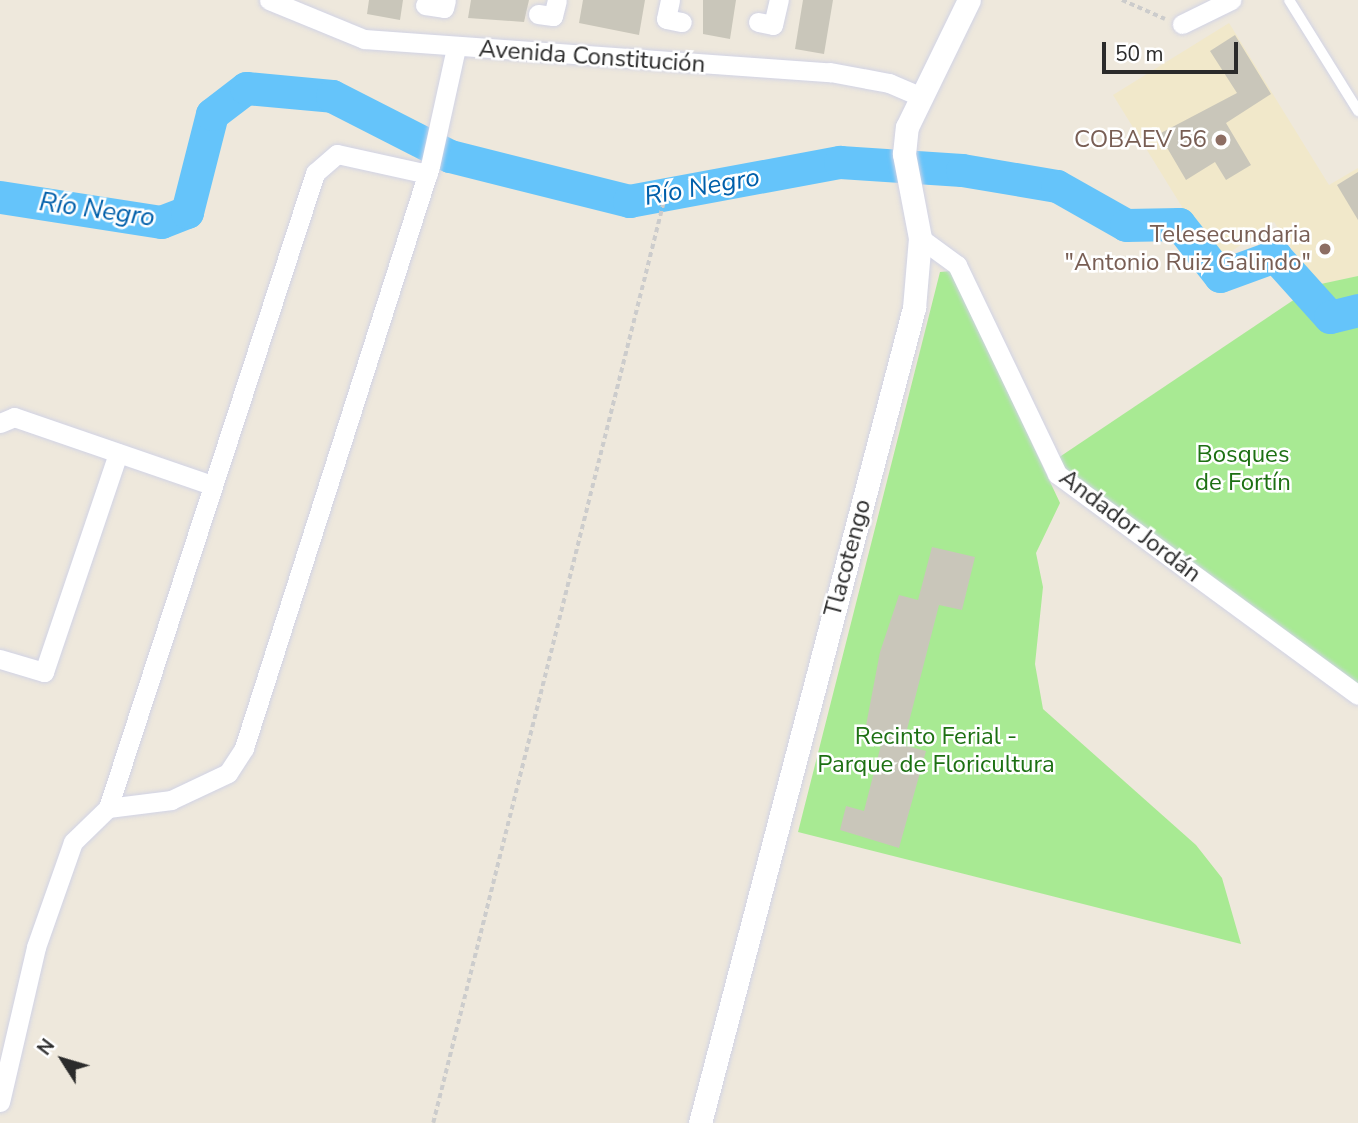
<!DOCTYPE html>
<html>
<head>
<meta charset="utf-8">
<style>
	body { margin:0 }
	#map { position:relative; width:1358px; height:1123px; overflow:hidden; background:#eee8dc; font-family:"Nunito Sans",sans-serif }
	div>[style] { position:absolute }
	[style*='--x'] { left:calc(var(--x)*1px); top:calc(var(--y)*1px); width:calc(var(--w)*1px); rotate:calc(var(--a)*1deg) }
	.education>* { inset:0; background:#f1e8ca }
	.green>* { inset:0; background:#a8ea93 }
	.river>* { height:33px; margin:-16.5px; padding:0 16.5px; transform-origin:16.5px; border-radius:16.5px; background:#65c4fa }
	.building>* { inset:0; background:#c9c6ba }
	.path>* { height:3.5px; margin-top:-1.75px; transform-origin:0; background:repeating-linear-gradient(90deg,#ccc 0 5px,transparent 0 8.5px) }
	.roads { filter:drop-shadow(0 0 2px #d1d3e5) drop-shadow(0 0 2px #d1d3e5) }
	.service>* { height:10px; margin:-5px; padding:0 5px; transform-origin:5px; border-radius:5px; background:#fff }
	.minor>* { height:19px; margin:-9.5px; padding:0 9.5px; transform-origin:9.5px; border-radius:9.5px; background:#fff }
	.tertiary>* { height:23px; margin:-11.5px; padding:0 11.5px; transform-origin:11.5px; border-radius:11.5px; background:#fff }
	.dots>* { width:19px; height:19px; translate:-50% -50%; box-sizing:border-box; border:4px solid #fff; border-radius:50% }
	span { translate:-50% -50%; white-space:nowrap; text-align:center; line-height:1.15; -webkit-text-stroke:5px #fff; paint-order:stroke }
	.street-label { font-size:24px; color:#2b2b2b }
	.education-label { font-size:24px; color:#785e54 }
	.right { translate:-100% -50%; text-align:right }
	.park-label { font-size:24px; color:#1d7013 }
	.water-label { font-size:26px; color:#005faa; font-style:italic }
	.north { position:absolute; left:28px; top:1025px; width:70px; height:70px; -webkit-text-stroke:5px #fff; paint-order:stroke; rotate:307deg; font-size:19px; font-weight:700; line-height:28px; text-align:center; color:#2b2b2b }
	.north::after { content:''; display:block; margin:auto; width:24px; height:32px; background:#2b2b2b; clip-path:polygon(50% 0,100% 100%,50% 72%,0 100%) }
	.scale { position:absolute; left:1102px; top:42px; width:136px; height:32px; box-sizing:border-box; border:4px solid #2b2b2b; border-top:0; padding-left:9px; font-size:21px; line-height:24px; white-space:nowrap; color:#2b2b2b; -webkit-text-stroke:5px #fff; paint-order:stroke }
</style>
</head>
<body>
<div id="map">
	<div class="education">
		<i style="clip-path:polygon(1229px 23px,1329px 185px,1358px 168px,1358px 276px,1316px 285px,1274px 222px,1216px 262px,1113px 95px)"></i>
	</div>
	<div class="green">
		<i style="clip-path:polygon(951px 271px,1060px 503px,1036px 553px,1043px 587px,1035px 664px,1043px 709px,1196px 845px,1222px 878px,1241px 944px,798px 832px,940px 272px)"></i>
		<i style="clip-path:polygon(1358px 276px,1358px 695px,1049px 464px,1316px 285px)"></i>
	</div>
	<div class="river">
		<i style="--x:0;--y:197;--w:163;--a:8.8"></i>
		<i style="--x:161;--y:222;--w:28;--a:-21"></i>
		<i style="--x:187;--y:212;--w:101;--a:-75.7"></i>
		<i style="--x:212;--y:114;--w:43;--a:-37.4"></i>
		<i style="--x:246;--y:88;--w:86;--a:5.3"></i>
		<i style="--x:332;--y:96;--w:132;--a:27"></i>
		<i style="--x:450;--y:156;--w:185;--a:14.1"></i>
		<i style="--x:629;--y:201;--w:215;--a:-10.5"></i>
		<i style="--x:840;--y:162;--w:122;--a:3.8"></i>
		<i style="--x:962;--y:170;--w:96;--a:9.6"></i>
		<i style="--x:1057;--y:186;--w:79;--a:29.5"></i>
		<i style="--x:1126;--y:225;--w:53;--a:-1.1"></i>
		<i style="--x:1179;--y:224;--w:66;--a:51.7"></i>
		<i style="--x:1220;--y:276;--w:59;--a:-20"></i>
		<i style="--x:1275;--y:256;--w:82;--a:48"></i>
		<i style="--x:1330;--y:317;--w:29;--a:-14"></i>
	</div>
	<div class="building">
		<i style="clip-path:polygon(369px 0,403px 0,400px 20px,367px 14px)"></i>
		<i style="clip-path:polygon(471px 0,529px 0,524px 22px,468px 18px)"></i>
		<i style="clip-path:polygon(583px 0,645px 0,639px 35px,579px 23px)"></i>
		<i style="clip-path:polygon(703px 0,736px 0,730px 39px,703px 34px)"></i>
		<i style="clip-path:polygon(803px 0,833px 0,824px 54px,795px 49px)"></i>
		<i style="clip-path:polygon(1235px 35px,1271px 94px,1226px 123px,1251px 165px,1226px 180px,1215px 162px,1186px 180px,1159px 134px,1237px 93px,1210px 51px)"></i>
		<i style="clip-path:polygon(1358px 172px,1358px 220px,1337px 185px)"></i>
		<i style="clip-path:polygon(932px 547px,975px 557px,962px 610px,939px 605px,903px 745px,926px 751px,899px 848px,840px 830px,846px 806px,864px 811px,882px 741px,864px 736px,880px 652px,899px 595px,918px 600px)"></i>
	</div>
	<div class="path">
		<i style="--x:1122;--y:0;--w:47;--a:23.8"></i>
		<i style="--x:433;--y:1123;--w:956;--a:-75.95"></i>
	</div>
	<div class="roads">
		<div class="service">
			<i style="--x:1289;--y:0;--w:131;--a:58.1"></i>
		</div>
		<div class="minor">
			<i style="--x:269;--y:0;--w:103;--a:22.3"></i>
			<i style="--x:364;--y:39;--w:467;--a:4.1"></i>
			<i style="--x:830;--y:72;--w:60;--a:10.6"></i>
			<i style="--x:889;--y:83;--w:33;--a:23"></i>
			<i style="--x:670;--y:0;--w:19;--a:102"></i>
			<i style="--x:666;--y:19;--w:16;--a:11"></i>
			<i style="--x:425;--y:5;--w:19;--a:9"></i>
			<i style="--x:444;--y:8;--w:8;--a:-76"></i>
			<i style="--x:538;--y:14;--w:15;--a:8"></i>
			<i style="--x:553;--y:16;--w:16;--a:-76"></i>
			<i style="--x:758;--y:22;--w:15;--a:11"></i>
			<i style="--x:773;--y:25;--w:26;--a:-77"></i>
			<i style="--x:1182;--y:24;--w:55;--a:-26.1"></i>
			<i style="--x:920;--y:238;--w:46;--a:36.1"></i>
			<i style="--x:957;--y:265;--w:232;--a:64.4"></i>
			<i style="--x:1057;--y:474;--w:373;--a:36.3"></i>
			<i style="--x:0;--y:423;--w:15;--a:-23"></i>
			<i style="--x:14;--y:417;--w:209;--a:19"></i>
			<i style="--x:0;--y:659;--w:46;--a:16.5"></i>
			<i style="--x:44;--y:672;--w:231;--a:-71.3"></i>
			<i style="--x:108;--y:808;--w:64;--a:-7.2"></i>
			<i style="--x:171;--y:800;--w:63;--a:-25.3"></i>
			<i style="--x:228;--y:773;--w:30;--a:-57"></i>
			<i style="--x:244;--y:748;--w:611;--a:-72.28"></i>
			<i style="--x:430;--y:166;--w:121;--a:-77.6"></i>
			<i style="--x:0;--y:1102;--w:159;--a:-76.9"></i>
			<i style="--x:36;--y:947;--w:111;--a:-70.6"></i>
			<i style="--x:73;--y:842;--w:49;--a:-44.2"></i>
			<i style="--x:108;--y:808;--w:668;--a:-71.94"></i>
			<i style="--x:315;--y:173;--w:29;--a:-41"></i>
			<i style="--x:337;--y:154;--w:93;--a:12.4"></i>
		</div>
		<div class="tertiary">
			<i style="--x:700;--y:1123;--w:843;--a:-75.29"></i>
			<i style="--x:914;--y:308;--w:70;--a:-85.1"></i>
			<i style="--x:920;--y:238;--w:86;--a:-100.8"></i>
			<i style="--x:904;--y:154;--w:27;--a:-84"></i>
			<i style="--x:907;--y:127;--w:141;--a:-64"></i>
		</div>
	</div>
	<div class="dots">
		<i style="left:1221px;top:140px;background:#8d6e63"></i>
		<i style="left:1325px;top:249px;background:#8d6e63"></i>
	</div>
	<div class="street-label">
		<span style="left:592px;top:57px;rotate:4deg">Avenida Constitución</span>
		<span style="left:1130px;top:526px;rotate:37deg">Andador Jordán</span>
		<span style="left:848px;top:558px;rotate:-75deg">Tlacotengo</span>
	</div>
	<div class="education-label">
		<span class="right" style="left:1207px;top:140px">COBAEV 56</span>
		<span class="right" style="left:1311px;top:249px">Telesecundaria<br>"Antonio Ruiz Galindo"</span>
	</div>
	<div class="park-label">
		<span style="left:1243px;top:469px">Bosques<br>de Fortín</span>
		<span style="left:936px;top:751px">Recinto Ferial -<br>Parque de Floricultura</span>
	</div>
	<div class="water-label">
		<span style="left:702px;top:187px;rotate:-10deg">Río Negro</span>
		<span style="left:97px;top:210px;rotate:8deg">Río Negro</span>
	</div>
	<div class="north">N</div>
	<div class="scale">50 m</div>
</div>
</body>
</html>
